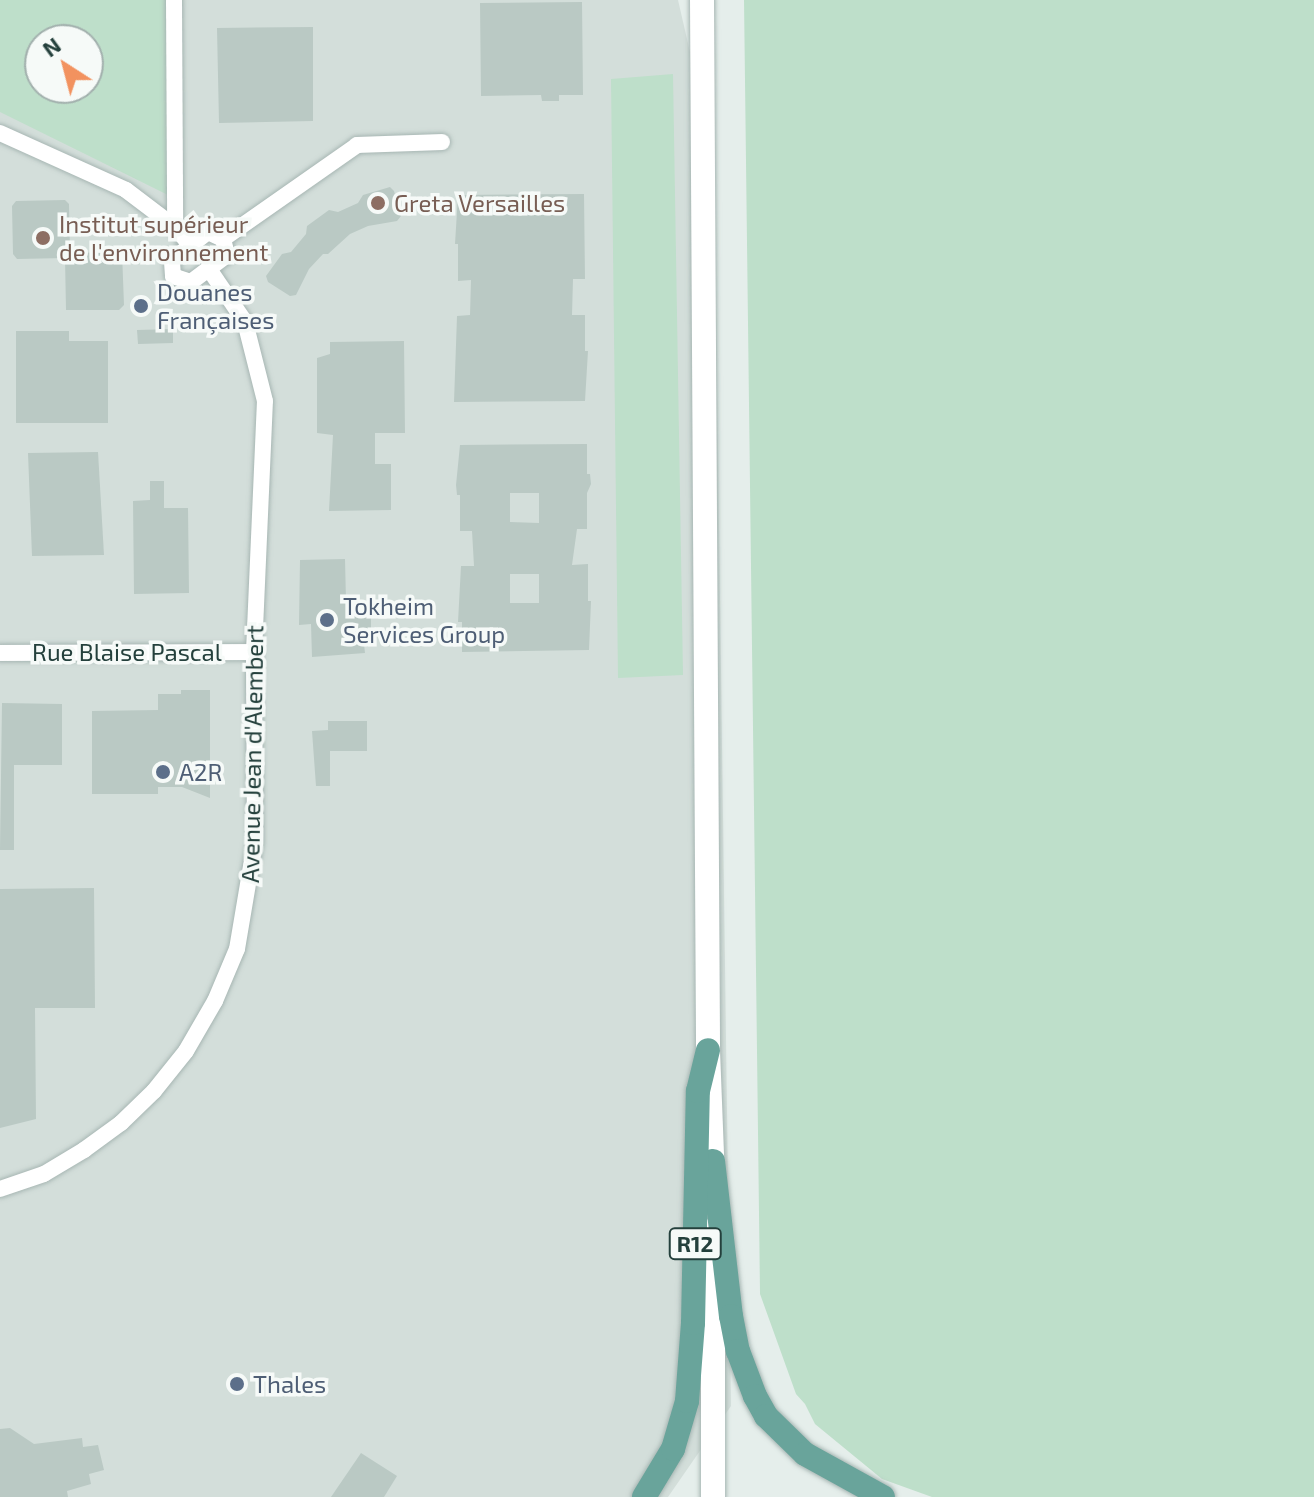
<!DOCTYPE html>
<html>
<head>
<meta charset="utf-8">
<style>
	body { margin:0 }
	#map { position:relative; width:1314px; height:1497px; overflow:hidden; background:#e5eeeb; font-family:"Exo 2",sans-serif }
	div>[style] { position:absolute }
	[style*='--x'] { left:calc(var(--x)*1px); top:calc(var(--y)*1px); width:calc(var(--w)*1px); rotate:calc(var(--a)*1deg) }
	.built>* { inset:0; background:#d3deda }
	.green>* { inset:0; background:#bedfca }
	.building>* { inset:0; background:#bac9c4 }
	.roads { filter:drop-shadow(0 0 2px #a7b6b3) drop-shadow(0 0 2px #a7b6b3) }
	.street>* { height:16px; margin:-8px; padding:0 8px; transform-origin:8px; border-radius:8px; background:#fff }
	.secondary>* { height:24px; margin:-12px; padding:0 12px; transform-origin:12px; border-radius:12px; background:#fff }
	.primary>* { height:24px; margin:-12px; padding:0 12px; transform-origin:12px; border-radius:12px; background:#69a49b }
	.dots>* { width:22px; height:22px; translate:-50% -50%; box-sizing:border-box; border:4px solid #f6faf8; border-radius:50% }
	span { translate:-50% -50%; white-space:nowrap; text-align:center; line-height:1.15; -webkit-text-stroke:7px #f6faf8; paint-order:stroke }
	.shield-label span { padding:2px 6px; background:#f6faf8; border:2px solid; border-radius:6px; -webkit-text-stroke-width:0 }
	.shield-label { font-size:22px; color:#24403c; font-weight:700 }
	.education-label { font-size:24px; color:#785e54 }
	.left { translate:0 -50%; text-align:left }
	.service-label { font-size:24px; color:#4e5e75 }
	.street-label { font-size:24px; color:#24403c }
	.north { position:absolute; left:24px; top:24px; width:80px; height:80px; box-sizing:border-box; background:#f6faf8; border:2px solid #a2b0ad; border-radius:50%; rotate:324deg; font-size:22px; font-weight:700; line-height:32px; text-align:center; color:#24403c }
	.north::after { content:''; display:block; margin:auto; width:28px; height:36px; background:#f2925f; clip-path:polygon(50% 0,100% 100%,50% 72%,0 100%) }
</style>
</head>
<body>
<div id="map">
	<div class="built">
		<i style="clip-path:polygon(evenodd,0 0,678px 0,714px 156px,731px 1406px,668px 1497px,0 1497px,0 0,40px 40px,88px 40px,88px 88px,40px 88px,40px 40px)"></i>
	</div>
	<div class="green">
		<i style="clip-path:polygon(evenodd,0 0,167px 0,168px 195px,0 112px,0 0,40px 40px,88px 40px,88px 88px,40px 88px,40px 40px)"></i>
		<i style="clip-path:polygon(744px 0,1314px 0,1314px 1497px,932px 1497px,882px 1479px,815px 1424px,805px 1404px,796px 1394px,760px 1294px)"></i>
		<i style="clip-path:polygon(673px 74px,683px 675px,618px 678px,611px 79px)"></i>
	</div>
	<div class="building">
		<i style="clip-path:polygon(582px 2px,583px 95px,559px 95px,559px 101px,542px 101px,541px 95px,481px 96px,480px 3px)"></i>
		<i style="clip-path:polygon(313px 27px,313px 121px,219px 123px,217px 28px)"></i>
		<i style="clip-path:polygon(390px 187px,394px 191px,401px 216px,397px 221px,368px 226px,350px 234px,328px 254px,323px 254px,309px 269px,296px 295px,290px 296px,268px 282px,266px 276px,282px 254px,291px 252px,306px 234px,307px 226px,329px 210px,338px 212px,358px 203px,363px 195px)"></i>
		<i style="clip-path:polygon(584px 194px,585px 279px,573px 279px,572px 315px,585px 315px,585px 351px,588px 351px,585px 401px,454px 402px,457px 316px,470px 315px,471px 280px,458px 281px,458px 244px,455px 244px,458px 195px)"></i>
		<i style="clip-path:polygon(65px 200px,69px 204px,70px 253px,122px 252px,124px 305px,119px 310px,66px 310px,65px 258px,17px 259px,13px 254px,12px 206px,16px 201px)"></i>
		<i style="clip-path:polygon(173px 329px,173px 343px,138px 344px,137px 330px)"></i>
		<i style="clip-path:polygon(16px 331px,69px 331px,69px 341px,108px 341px,108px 423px,16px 423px)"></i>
		<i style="clip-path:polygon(404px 341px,405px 433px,375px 433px,375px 464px,391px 464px,391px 510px,329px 511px,333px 435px,317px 433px,317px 358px,330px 354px,330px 342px)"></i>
		<i style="clip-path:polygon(evenodd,587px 444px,587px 474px,590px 474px,591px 484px,587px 493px,587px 529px,577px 529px,572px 565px,588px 564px,588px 601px,591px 601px,589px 650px,462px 652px,462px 622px,458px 622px,461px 566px,474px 566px,472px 531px,460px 531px,460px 495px,457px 495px,456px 485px,460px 445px,587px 444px,510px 493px,539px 493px,539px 523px,510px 522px,510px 493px,587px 444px,510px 574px,539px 574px,539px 603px,510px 603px,510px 574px)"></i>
		<i style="clip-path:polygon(98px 452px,104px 555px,32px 556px,28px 453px)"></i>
		<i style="clip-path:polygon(150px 481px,164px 481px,164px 508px,188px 508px,189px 593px,134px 594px,133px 501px,150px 500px)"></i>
		<i style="clip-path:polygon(345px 559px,346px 601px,371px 601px,371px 644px,364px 644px,365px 653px,312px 657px,311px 624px,299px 625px,300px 560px)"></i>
		<i style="clip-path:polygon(181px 690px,210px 690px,210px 798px,182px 787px,158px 787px,158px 794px,92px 794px,92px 711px,158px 710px,158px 694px,181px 694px)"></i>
		<i style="clip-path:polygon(2px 703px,62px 704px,62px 765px,14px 765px,14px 850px,0 850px)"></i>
		<i style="clip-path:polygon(328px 721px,367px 721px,367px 751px,330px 751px,330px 786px,316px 786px,312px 731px,328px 730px)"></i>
		<i style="clip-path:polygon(94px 888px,95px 1008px,35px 1008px,36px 1119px,0 1128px,0 889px)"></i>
		<i style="clip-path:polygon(10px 1428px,34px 1444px,82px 1438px,83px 1447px,98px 1445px,104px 1470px,89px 1474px,91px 1484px,67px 1491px,68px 1497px,0 1497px,0 1429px)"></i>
		<i style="clip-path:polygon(361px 1453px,397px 1476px,384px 1497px,331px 1497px)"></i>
	</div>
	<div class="roads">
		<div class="street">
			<i style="--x:174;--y:0;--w:227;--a:89.7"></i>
			<i style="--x:0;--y:133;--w:138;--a:24.3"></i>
			<i style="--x:126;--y:190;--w:61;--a:37.1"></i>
			<i style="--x:175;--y:227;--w:25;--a:50"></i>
			<i style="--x:208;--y:232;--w:17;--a:25"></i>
			<i style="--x:223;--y:239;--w:16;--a:76"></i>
			<i style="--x:227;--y:255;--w:45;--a:143.1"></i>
			<i style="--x:191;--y:282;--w:19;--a:-162"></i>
			<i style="--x:173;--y:276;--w:16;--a:-94"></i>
			<i style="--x:172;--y:260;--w:46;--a:-37.9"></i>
			<i style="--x:223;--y:239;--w:164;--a:-35"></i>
			<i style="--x:357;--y:145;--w:85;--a:-2"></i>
			<i style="--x:0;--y:653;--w:254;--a:-0.2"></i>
			<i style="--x:0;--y:1189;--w:46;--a:-18.8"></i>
			<i style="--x:44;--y:1174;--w:47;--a:-31"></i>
			<i style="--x:84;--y:1150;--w:46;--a:-36.1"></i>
			<i style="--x:121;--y:1123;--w:46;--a:-44.1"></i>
			<i style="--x:154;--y:1091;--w:51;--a:-51.3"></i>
			<i style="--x:186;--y:1051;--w:58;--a:-59.9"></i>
			<i style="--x:215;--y:1001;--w:56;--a:-67.1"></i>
			<i style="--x:237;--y:949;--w:108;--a:-80.4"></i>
			<i style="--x:255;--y:843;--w:191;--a:-90.3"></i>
			<i style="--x:254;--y:652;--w:251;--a:-87.5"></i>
			<i style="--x:265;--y:401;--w:81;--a:-104.2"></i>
			<i style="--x:245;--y:322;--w:64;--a:-124.2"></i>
		</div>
		<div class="secondary">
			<i style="--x:702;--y:0;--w:1050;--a:89.67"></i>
			<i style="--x:708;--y:1050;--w:131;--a:87.8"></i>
			<i style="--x:713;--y:1230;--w:267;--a:90"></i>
		</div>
		<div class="primary">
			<i style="--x:713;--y:1161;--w:156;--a:83.4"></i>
			<i style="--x:731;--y:1316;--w:36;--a:79"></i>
			<i style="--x:738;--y:1351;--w:48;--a:69.3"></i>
			<i style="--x:755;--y:1396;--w:23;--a:61"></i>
			<i style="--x:766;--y:1416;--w:54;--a:44.3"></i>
			<i style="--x:805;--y:1454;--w:89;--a:28.9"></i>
			<i style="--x:644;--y:1497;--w:56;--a:-58.9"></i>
			<i style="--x:673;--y:1449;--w:50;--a:-73.7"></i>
			<i style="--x:687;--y:1401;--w:78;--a:-85.6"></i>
			<i style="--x:693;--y:1323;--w:232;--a:-88.8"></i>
			<i style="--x:698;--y:1091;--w:42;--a:-76.3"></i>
		</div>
	</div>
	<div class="dots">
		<i style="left:378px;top:203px;background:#8d6e63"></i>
		<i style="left:43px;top:238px;background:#8d6e63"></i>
		<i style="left:141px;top:306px;background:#5c6f8a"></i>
		<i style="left:327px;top:620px;background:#5c6f8a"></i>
		<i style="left:163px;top:772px;background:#5c6f8a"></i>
		<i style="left:237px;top:1384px;background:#5c6f8a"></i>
	</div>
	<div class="shield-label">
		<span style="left:695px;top:1244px">R12</span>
	</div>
	<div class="education-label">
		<span class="left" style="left:394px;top:203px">Greta Versailles</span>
		<span class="left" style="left:59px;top:238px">Institut supérieur<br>de l'environnement</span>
	</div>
	<div class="service-label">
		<span class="left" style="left:157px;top:306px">Douanes<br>Françaises</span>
		<span class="left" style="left:343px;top:620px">Tokheim<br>Services Group</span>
		<span class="left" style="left:179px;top:772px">A2R</span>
		<span class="left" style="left:253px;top:1384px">Thales</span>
	</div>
	<div class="street-label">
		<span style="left:127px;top:652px">Rue Blaise Pascal</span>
		<span style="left:252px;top:754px;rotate:-89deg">Avenue Jean d'Alembert</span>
	</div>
	<div class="north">N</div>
</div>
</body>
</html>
